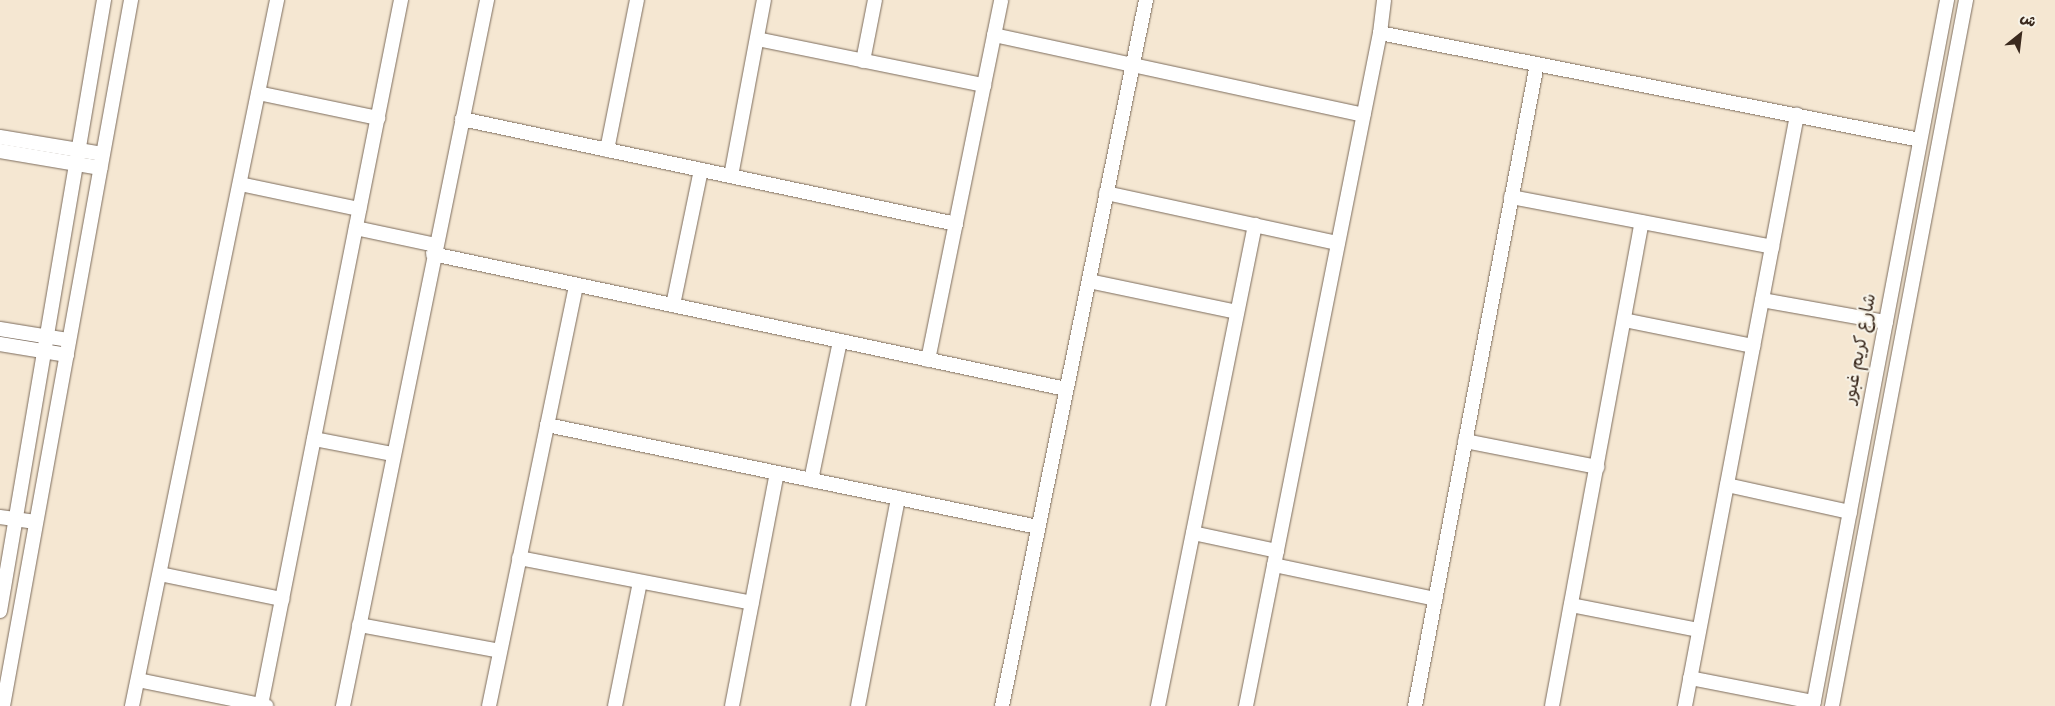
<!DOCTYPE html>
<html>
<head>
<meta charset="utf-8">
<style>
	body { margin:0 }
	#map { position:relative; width:2055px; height:706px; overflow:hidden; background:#f5e7d2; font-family:"Gochi Hand","Playpen Sans Arabic",sans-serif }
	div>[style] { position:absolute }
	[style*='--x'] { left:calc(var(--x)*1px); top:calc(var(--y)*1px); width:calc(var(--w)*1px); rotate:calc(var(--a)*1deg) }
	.roads { filter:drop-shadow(0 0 1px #7c6c5d) drop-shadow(0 0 1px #7c6c5d) }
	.minor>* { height:14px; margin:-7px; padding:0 7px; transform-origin:7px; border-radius:7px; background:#fff }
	span { translate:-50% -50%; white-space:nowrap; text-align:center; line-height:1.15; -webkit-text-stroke:4px #f7f3e8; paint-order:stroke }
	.street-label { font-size:18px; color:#3b2a1e }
	.north { position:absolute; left:1995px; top:10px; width:50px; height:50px; -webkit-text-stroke:4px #f7f3e8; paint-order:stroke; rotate:29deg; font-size:14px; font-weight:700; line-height:20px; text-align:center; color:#3b2a1e }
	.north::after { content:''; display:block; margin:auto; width:18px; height:22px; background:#3b2a1e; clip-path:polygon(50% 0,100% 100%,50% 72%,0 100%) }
</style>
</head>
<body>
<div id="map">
	<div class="roads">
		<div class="minor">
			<i style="--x:1380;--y:33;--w:550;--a:11.21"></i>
			<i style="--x:994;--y:35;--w:378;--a:12.2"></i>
			<i style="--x:757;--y:39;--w:232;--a:11.5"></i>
			<i style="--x:863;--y:61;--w:62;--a:-78.9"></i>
			<i style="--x:258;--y:93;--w:123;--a:11.8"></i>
			<i style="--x:462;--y:119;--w:505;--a:12"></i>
			<i style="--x:0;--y:137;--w:104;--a:9.4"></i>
			<i style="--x:607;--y:150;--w:153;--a:-78.7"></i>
			<i style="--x:0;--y:151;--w:102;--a:9.6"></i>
			<i style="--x:731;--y:176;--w:179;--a:-79.4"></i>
			<i style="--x:240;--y:184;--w:122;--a:11.9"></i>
			<i style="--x:1106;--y:193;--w:237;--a:12.2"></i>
			<i style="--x:1511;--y:197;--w:266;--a:10.8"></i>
			<i style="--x:356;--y:228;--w:81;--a:12.1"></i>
			<i style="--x:433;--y:254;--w:647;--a:12.04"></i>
			<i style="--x:1089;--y:281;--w:151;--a:11.8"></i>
			<i style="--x:1762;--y:300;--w:126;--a:10.1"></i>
			<i style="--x:673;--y:305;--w:138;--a:-78.3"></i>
			<i style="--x:1624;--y:320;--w:132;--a:11.4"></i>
			<i style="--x:0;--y:329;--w:70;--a:9.1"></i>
			<i style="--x:0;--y:344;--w:68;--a:9.3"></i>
			<i style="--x:928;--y:360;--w:367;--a:-78.5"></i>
			<i style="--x:547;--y:425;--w:501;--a:11.74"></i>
			<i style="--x:314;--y:439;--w:80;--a:10.8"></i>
			<i style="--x:1465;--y:441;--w:135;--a:11.1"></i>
			<i style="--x:811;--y:480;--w:142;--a:-78.2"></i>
			<i style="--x:1727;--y:485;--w:126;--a:12.4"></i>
			<i style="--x:0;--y:517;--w:36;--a:8"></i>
			<i style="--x:1193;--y:533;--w:86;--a:12.1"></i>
			<i style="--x:519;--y:558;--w:237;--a:10.9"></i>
			<i style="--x:1274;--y:565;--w:165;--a:11.9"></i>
			<i style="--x:160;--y:574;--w:125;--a:11.6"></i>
			<i style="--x:1571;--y:605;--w:130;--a:11.1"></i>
			<i style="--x:0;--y:611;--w:620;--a:-80.34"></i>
			<i style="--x:359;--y:625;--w:143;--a:10.4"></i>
			<i style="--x:1690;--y:678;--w:126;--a:11"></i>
			<i style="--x:138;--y:680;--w:131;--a:11.5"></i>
			<i style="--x:261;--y:705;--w:719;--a:-78.77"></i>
			<i style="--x:3;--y:706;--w:718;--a:-79.72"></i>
			<i style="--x:132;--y:706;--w:721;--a:-78.39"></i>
			<i style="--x:343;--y:706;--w:721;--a:-78.47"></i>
			<i style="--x:489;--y:706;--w:430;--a:-78.3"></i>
			<i style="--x:615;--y:706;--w:126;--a:-78.6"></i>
			<i style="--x:732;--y:706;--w:237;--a:-79.1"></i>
			<i style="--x:858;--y:706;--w:212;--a:-79.1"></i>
			<i style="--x:1002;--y:706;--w:721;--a:-78.47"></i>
			<i style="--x:1158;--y:706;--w:491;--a:-78.6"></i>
			<i style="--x:1246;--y:706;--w:686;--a:-78.74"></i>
			<i style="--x:1380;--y:33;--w:33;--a:-83"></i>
			<i style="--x:1415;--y:706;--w:653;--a:-79.24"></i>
			<i style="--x:1552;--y:706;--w:492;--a:-79.5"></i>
			<i style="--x:1685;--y:706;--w:602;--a:-79.27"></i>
			<i style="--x:1813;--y:706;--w:719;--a:-79.25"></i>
			<i style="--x:1832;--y:706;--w:719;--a:-79.25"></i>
		</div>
	</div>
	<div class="street-label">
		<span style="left:1862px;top:349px;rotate:-79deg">شارع كريم غبور</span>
	</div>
	<div class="north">ش</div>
</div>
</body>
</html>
